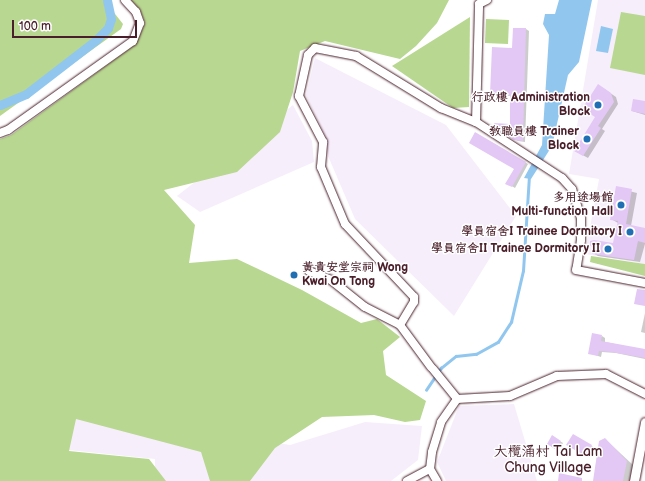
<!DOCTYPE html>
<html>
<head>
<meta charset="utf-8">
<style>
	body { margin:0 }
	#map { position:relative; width:645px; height:481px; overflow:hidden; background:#fff; font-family:"Balsamiq Sans","LXGW WenKai TC",sans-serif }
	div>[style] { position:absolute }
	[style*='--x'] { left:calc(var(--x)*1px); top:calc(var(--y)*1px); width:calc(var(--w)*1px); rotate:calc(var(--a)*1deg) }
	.built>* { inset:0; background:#f7eefc }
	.green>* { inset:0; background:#b8d790 }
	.water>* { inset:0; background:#91c7ef }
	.shadow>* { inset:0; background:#0003 }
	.stream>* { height:2.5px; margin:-1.25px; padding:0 1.25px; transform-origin:1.25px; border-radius:1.25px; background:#91c7ef }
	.canal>* { height:9px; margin:-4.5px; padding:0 4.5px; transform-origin:4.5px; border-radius:4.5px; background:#91c7ef }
	.building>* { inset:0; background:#e3c7f5 }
	.roads { filter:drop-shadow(0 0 1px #4a1f2b) drop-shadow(0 0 1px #4a1f2b) }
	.minor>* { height:8px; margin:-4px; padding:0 4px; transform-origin:4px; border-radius:4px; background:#fff }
	.tertiary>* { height:9px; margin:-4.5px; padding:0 4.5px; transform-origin:4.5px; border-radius:4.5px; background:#fff }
	.dots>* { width:11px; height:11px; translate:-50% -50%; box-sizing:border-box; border:2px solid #fff; border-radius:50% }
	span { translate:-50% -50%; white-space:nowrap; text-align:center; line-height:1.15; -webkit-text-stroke:3px #fff; paint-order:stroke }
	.poi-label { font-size:12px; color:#4a1f2b; font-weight:700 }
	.right { translate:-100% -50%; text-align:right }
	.left { translate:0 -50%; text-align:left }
	.quarter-label { font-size:14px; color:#4a1f2b }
	.scale { position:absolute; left:12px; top:20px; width:125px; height:18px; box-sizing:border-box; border:2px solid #4a1f2b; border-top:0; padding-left:5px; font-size:12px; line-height:14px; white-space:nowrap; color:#4a1f2b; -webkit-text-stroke:3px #fff; paint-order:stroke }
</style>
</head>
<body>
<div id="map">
	<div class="built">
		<i style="clip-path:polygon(598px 0,645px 0,645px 264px,585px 254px,599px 179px,569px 174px)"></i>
		<i style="clip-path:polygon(315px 58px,446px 125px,516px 216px,454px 316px,355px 219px,328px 156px,326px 138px,306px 95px)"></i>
		<i style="clip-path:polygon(293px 105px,312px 141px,314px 162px,200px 212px,177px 196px)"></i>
		<i style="clip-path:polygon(514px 404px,537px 481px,446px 481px,437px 462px,459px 406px)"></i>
		<i style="clip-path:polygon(74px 409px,290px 445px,365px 422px,422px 426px,418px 460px,391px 481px,155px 481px,155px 459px,30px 446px)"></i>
	</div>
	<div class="green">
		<i style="clip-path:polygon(0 0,104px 0,123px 24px,121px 29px,0 116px)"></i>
		<i style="clip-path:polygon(131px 0,449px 0,437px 23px,416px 46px,400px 59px,325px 41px,300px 51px,293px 92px,280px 132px,237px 172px,164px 190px,195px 225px,189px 263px,237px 259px,302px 290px,361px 323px,377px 319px,400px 337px,383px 351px,386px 375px,426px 401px,420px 420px,405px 422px,374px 415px,322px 417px,275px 448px,250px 481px,210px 481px,201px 452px,76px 419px,69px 451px,149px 459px,166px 481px,0 481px,0 139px,11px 135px,136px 44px,145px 23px,140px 10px)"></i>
		<i style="clip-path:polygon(621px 12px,645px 16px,645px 75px,610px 68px)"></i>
		<i style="clip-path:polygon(470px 17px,469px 107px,453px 108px,392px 66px)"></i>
		<i style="clip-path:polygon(486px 19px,509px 20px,508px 44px,485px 43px)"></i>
		<i style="clip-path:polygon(591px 256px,645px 264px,645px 276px,590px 262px)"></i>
	</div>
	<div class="water">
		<i style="clip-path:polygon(559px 0,592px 0,579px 62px,568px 75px,552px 146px,531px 179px,524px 178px,542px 145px,549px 35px,543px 24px,545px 14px,555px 14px)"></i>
		<i style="clip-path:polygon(601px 26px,613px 29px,608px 53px,596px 51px)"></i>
	</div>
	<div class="shadow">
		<i style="clip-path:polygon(526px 29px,529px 31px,525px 142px,518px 141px,510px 137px,510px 133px,505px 133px,495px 126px,511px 125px,511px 96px,491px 94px)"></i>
		<i style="clip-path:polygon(603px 88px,616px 97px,618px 104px,602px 129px,605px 131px,588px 158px,575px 151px,596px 117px)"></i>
		<i style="clip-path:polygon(645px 102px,645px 115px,632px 111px)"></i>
		<i style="clip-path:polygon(476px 134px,528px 164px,515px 188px,507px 183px,515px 169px)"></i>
		<i style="clip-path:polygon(617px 188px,637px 193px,631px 226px,645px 229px,645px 244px,640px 262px,598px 256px,593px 253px,594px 248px,591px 246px,614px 244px,618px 223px,611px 219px)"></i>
		<i style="clip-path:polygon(645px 313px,645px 333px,641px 332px)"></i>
		<i style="clip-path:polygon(602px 336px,605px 338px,605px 342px,645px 350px,645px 359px,616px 353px,602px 352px,601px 357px,589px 353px)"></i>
		<i style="clip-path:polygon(573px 435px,595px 448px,589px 457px,567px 445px)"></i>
		<i style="clip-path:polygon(553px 437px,563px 443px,558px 450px,548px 443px)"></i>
		<i style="clip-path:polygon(605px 439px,633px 465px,630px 481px,594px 481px)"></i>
	</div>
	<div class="stream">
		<i style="--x:426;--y:390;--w:27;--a:-56"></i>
		<i style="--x:441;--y:368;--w:19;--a:-39"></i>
		<i style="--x:456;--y:356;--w:20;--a:-6"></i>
		<i style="--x:476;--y:354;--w:25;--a:-29"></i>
		<i style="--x:498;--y:342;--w:24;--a:-57"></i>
		<i style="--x:511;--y:322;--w:52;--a:-76.8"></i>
		<i style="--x:523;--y:271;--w:95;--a:-86.4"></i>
	</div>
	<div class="canal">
		<i style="--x:0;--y:105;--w:28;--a:-23"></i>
		<i style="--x:26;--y:94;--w:88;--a:-37.6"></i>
		<i style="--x:96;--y:40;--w:17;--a:-45"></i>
		<i style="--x:108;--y:28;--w:9;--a:-72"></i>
		<i style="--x:111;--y:19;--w:19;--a:-102"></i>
	</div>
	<div class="building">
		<i style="clip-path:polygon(513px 28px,526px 28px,523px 141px,514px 140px,509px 137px,510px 132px,501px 132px,494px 127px,494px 123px,510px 124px,510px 95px,490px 94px,492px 47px,512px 48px)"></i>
		<i style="clip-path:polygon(598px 84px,611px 93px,614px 102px,598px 126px,601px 128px,583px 156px,574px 151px,595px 117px,582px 109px)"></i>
		<i style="clip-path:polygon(633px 99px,645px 101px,645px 114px,631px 111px)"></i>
		<i style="clip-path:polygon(475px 132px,526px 162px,512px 187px,505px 184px,514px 169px,469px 143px)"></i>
		<i style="clip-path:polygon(616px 186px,632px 189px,626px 224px,645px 228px,645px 243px,638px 241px,634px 260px,592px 254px,593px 247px,590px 246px,590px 241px,594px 240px,613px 243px,618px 221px,610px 220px)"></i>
		<i style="clip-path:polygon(637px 289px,645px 290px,645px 306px,634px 304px)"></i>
		<i style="clip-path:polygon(592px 333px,602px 335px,601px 341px,645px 349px,645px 358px,611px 352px,599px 351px,598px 356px,588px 354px)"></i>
		<i style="clip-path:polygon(573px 434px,592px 445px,586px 456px,566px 445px)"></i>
		<i style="clip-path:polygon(552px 435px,561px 441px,555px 449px,547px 444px)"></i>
		<i style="clip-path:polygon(605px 438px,627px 461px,623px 481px,593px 481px,599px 441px)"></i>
		<i style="clip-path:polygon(559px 473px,582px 478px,582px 481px,558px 481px)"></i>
	</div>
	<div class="roads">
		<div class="minor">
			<i style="--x:476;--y:122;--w:118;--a:-88.5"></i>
			<i style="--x:479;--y:4;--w:9;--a:-27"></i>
			<i style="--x:0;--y:133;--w:9;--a:-21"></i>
			<i style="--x:8;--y:130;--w:153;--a:-35.5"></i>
			<i style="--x:133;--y:41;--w:19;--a:-69"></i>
			<i style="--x:140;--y:23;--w:12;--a:-110"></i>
			<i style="--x:136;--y:12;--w:16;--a:-133"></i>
			<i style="--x:309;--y:271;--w:24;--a:22"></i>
			<i style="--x:331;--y:280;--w:43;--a:38.5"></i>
			<i style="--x:365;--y:307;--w:39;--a:27"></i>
			<i style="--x:400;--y:325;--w:52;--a:53.6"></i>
			<i style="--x:400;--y:325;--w:27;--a:-59"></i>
			<i style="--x:414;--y:302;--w:5;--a:-90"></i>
			<i style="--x:414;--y:297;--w:100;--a:-133.4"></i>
			<i style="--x:345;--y:224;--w:62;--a:-112.8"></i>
			<i style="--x:321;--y:167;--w:25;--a:-85"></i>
			<i style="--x:323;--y:142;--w:52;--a:-117.6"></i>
			<i style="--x:299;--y:96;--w:42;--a:-77.6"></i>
			<i style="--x:308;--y:55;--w:10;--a:-45"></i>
			<i style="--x:315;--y:48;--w:42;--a:11"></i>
			<i style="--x:356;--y:56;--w:100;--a:31.5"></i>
			<i style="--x:441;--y:108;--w:38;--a:22"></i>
			<i style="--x:476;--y:122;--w:103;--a:33.1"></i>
			<i style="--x:562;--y:178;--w:15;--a:48"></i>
			<i style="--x:572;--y:189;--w:30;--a:73"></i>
			<i style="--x:581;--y:218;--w:22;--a:90"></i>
			<i style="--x:581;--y:240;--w:30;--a:99"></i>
			<i style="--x:576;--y:270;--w:70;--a:10.7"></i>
			<i style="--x:433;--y:369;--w:38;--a:51"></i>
			<i style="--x:457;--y:399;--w:53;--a:-3.2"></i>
			<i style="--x:510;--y:396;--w:51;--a:-23.1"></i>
			<i style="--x:557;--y:376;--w:49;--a:-2.3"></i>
			<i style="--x:606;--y:374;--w:44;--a:27.1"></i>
			<i style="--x:430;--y:469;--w:14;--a:60"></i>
			<i style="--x:407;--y:481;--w:26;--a:-28"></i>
			<i style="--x:430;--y:469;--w:17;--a:-83"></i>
			<i style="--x:432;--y:452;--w:31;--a:-73"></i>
			<i style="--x:441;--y:422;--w:28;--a:-55"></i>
		</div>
		<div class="tertiary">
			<i style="--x:634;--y:481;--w:60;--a:-79.4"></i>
		</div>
	</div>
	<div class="dots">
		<i style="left:598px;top:105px;background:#1f6fb2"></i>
		<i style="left:587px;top:139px;background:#1f6fb2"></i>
		<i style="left:621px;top:205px;background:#1f6fb2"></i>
		<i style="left:630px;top:232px;background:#1f6fb2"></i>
		<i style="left:608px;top:249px;background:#1f6fb2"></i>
		<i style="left:294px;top:275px;background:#1f6fb2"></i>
	</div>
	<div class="poi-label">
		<span class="right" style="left:590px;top:105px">行政樓 Administration<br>Block</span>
		<span class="right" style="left:579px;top:139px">教職員樓 Trainer<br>Block</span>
		<span class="right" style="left:613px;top:205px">多用途場館<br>Multi-function Hall</span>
		<span class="right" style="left:622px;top:232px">學員宿舍I Trainee Dormitory I</span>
		<span class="right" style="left:600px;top:249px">學員宿舍II Trainee Dormitory II</span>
		<span class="left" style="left:302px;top:275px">黃貴安堂宗祠 Wong<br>Kwai On Tong</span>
	</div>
	<div class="quarter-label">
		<span style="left:548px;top:460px">大欖涌村 Tai Lam<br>Chung Village</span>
	</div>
	<div class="scale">100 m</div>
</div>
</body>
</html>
